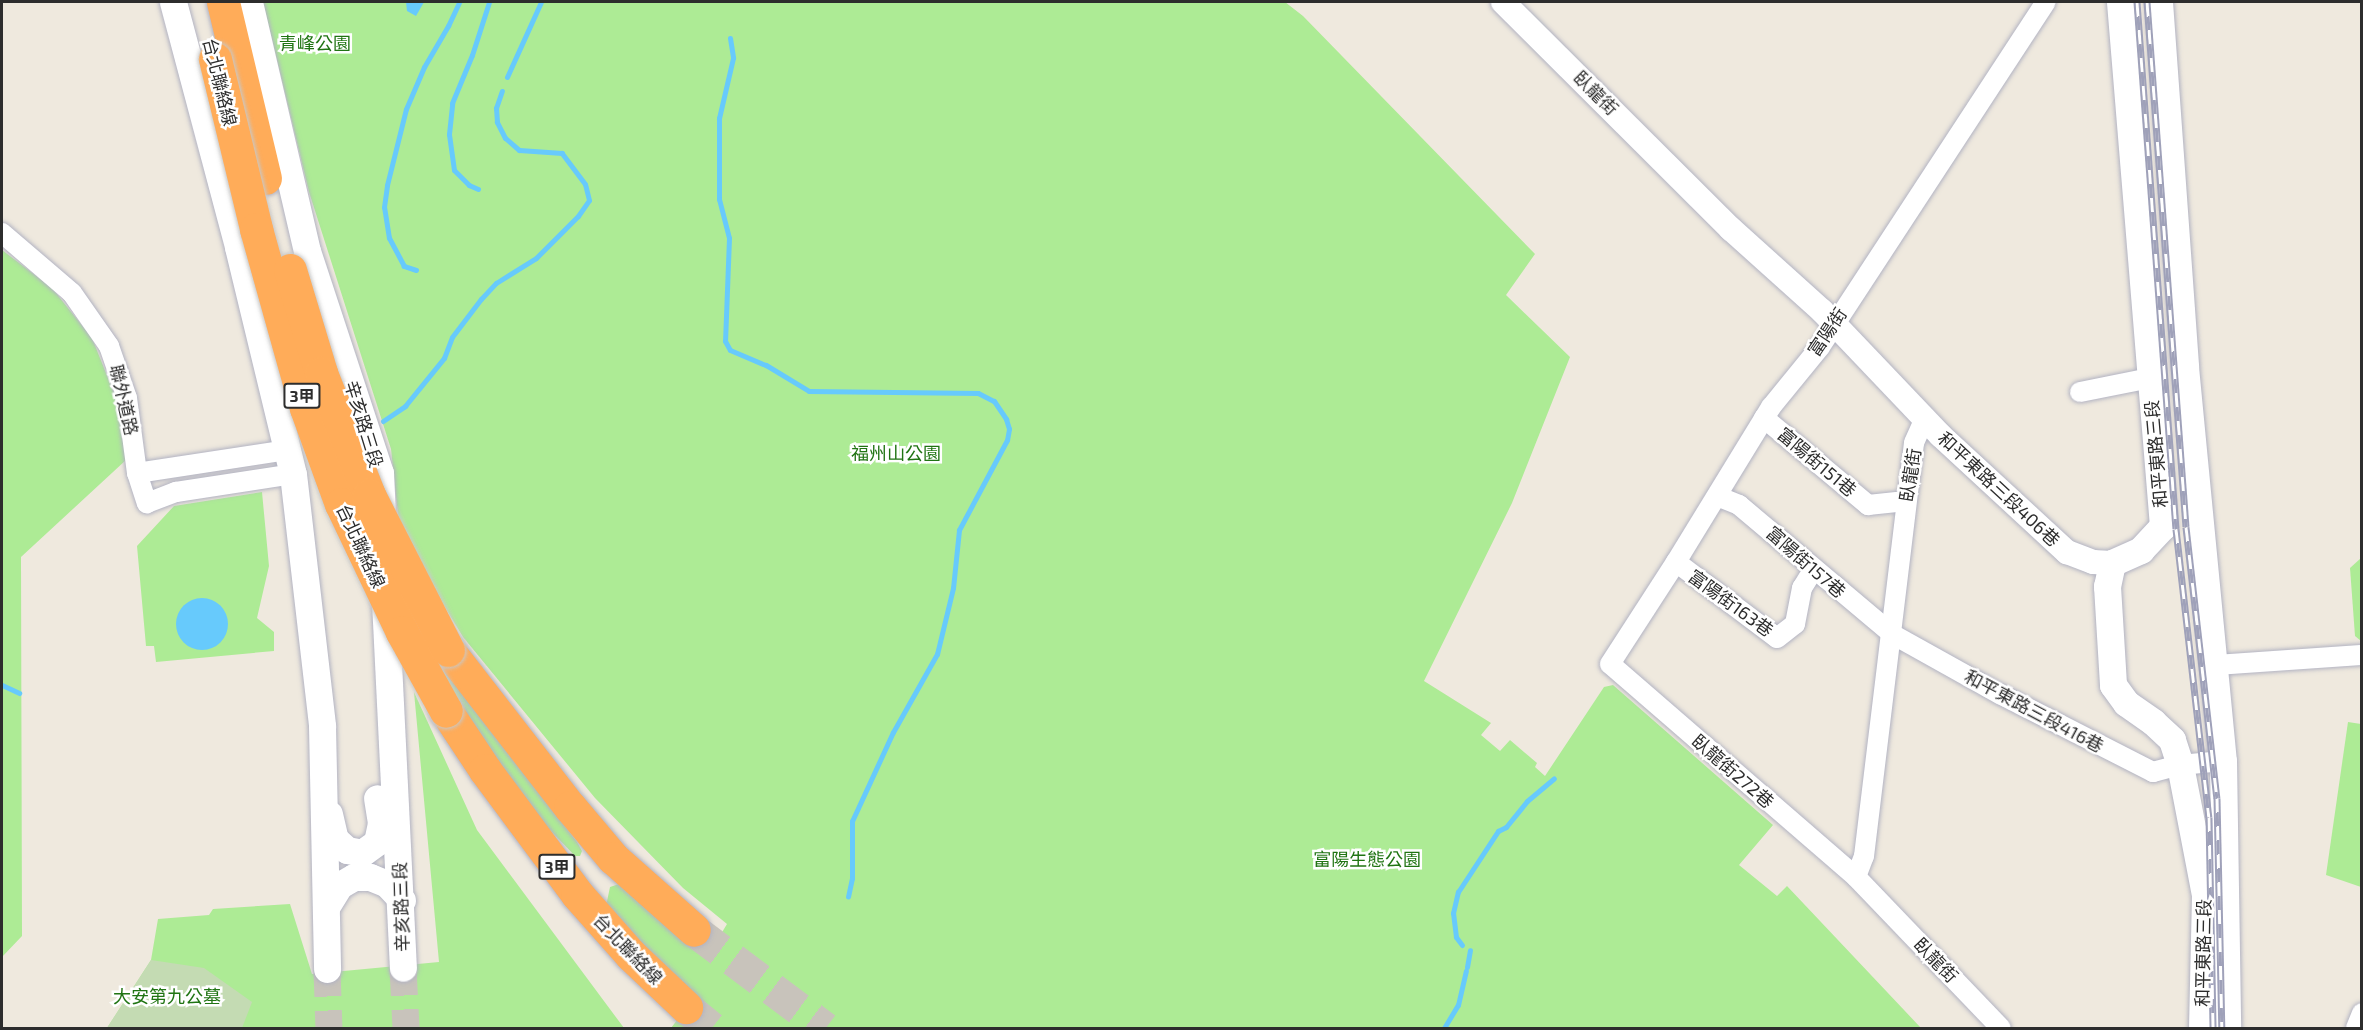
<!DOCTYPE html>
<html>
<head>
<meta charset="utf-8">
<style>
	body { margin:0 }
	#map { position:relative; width:2363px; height:1030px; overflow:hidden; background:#efe9de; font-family:"Exo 2","Noto Sans TC",sans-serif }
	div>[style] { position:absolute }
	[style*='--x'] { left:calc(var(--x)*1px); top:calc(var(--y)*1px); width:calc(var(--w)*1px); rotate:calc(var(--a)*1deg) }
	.green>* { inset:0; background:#adeb95 }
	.cemetery>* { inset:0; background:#c4dbb3 }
	.water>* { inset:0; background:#67cafc }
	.round { border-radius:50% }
	.stream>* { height:5px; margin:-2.5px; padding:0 2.5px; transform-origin:2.5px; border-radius:2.5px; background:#67cafc }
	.secondary-tunnel>* { height:27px; margin-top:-13.5px; transform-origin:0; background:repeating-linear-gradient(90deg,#c8c3bb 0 27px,transparent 0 41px) }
	.motorway-tunnel>* { height:33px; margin-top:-16.5px; transform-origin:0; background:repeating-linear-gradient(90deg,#c8c3bb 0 33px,transparent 0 49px) }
	.roads { filter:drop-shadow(0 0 2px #b2b3c2) drop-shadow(0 0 2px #b2b3c2) }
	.minor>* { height:20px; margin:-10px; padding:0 10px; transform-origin:10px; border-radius:10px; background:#fff }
	.tertiary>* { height:24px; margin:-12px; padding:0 12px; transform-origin:12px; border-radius:12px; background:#fff }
	.secondary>* { height:27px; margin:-13.5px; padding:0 13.5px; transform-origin:13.5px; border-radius:13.5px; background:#fff }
	.motorway>* { height:33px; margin:-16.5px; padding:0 16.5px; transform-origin:16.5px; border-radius:16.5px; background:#ffac59 }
	.rail>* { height:7px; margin-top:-3.5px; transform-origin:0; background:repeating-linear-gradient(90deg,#fff 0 14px,#9fa1b9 0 28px); box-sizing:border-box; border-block:2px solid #9fa1b9 }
	.bridges { filter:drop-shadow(0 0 2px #c8c8c8) drop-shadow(0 0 2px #c8c8c8) }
	.motorway-bridge>* { height:33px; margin:-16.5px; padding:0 16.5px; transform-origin:16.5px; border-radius:16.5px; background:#ffac59 }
	span { translate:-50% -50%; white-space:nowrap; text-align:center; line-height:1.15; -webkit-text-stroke:5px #fff; paint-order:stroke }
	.shield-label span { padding:2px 4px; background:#fff; border:2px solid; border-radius:4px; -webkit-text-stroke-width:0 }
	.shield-label { font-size:16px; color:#2d2d2d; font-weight:700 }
	.park-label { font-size:18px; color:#207413 }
	.street-label { font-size:18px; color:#2d2d2d }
	.frame { position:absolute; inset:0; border:3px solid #2d2d2d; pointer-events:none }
</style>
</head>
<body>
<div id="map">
	<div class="green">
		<i style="clip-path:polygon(263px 2px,1285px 2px,1303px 16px,1535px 254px,1506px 295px,1570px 357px,1512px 503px,1424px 681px,1491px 723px,1481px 735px,1500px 751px,1510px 740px,1537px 763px,1535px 767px,1545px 776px,1604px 687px,1613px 685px,1773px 825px,1739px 865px,1777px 896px,1787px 886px,1921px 1028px,671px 1028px,694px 998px,606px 906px,610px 887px,619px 884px,709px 954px,727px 924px,683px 888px,595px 798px,463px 637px,400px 533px,391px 449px,309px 192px)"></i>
		<i style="clip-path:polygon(2px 250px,52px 288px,92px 338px,118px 403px,126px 460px,21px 557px,22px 936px,2px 957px)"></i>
		<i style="clip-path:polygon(262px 492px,269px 566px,257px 618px,274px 632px,274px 651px,156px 662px,154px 646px,146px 646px,137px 546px,174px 506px)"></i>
		<i style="clip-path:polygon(2361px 558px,2362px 558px,2361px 641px,2355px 636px,2350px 568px)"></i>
		<i style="clip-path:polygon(446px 666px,494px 735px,577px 842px,582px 851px,580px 856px,575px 856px,527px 806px,436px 673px)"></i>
		<i style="clip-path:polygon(414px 692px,477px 830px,624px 1028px,107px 1028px,151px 960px,158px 919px,209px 915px,213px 909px,290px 904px,312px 974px,439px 962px)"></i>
		<i style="clip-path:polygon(2348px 722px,2361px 724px,2361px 887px,2326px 875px)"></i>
	</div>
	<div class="cemetery">
		<i style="clip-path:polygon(151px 960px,204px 968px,252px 1002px,242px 1028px,107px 1028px)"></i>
	</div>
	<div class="water">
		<i style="clip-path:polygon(406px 2px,424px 2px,416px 16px,407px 11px)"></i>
		<i class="round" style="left:176px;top:598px;width:52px;height:52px"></i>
	</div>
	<div class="stream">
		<i style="--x:730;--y:38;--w:20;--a:81"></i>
		<i style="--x:733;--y:58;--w:62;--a:103.1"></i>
		<i style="--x:719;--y:118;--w:81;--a:90"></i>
		<i style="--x:719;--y:199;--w:40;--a:75.6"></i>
		<i style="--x:729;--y:238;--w:103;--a:92.2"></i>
		<i style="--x:725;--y:341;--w:10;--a:61"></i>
		<i style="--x:730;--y:350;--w:39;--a:23"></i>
		<i style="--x:766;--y:365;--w:50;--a:31.2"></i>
		<i style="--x:809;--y:391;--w:169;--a:0.7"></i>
		<i style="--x:978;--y:393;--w:18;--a:27"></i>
		<i style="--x:994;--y:401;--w:22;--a:56"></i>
		<i style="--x:1006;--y:419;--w:10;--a:73"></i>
		<i style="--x:1009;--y:429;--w:11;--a:100"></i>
		<i style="--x:1007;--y:440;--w:102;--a:118.1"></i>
		<i style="--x:959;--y:530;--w:58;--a:95.9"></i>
		<i style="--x:953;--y:588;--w:68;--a:103.6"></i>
		<i style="--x:937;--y:654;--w:90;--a:119.4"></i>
		<i style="--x:893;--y:732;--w:98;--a:114.7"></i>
		<i style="--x:852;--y:821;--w:57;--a:90"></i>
		<i style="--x:852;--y:878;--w:19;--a:102"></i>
		<i style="--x:507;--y:77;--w:82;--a:-65.6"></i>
		<i style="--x:478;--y:189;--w:10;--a:-156"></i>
		<i style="--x:469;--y:185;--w:21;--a:-135"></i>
		<i style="--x:454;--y:170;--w:36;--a:-98"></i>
		<i style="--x:449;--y:134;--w:31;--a:-84"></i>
		<i style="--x:452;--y:103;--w:52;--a:-67.4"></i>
		<i style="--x:472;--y:55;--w:56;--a:-72.2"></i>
		<i style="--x:416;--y:270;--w:13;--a:-162"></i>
		<i style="--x:404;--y:266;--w:32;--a:-118"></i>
		<i style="--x:389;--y:238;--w:31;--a:-99"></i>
		<i style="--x:384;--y:207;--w:22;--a:-82"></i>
		<i style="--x:387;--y:185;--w:78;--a:-76"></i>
		<i style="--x:406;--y:109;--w:46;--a:-66.8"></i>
		<i style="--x:424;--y:67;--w:48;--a:-59.7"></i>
		<i style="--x:448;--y:26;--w:26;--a:-65"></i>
		<i style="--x:383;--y:421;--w:27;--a:-34"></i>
		<i style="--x:405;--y:406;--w:62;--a:-50.9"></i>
		<i style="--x:444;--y:358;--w:22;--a:-69"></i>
		<i style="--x:452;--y:337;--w:48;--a:-52.7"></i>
		<i style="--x:481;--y:299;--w:22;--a:-47"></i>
		<i style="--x:496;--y:283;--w:47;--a:-32"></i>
		<i style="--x:536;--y:258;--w:59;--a:-45"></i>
		<i style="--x:578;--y:216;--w:19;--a:-55"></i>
		<i style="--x:589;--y:200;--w:16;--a:-104"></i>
		<i style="--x:585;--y:184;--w:39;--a:-127"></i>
		<i style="--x:562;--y:153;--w:43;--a:-176"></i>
		<i style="--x:519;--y:150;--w:18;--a:-139"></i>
		<i style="--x:505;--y:138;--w:18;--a:-117"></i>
		<i style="--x:497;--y:122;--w:14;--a:-94"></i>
		<i style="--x:496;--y:108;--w:18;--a:-71"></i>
		<i style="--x:2;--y:685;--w:19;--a:25"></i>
		<i style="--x:1462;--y:945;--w:10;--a:-127"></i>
		<i style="--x:1456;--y:937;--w:24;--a:-97"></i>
		<i style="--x:1453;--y:913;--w:22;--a:-77"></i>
		<i style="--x:1458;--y:892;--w:73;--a:-56.7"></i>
		<i style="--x:1498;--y:831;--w:9;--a:-27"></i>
		<i style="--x:1506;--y:827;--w:33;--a:-51"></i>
		<i style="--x:1527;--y:801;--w:35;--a:-40"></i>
		<i style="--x:1467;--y:967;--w:17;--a:-80"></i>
		<i style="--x:1444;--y:1028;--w:27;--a:-59"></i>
		<i style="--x:1458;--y:1005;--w:35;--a:-77"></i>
	</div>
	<div class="secondary-tunnel">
		<i style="--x:403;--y:968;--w:60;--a:87.1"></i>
		<i style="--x:327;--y:969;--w:59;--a:88.1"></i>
	</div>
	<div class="motorway-tunnel">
		<i style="--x:694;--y:930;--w:164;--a:36.8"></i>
		<i style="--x:686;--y:1007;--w:33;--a:39"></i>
	</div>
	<div class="roads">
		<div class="minor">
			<i style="--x:2;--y:233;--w:92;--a:40.6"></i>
			<i style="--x:72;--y:293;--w:65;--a:55.1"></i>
			<i style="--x:109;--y:346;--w:55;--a:70.9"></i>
			<i style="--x:127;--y:398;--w:76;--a:82.4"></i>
			<i style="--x:137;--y:473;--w:32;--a:72"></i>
			<i style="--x:147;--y:503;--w:31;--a:-21"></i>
			<i style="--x:176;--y:492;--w:118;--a:-8.7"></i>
			<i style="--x:2080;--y:392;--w:71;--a:-11.3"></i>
			<i style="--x:1764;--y:418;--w:136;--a:39.9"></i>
			<i style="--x:1868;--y:505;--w:38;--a:-6"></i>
			<i style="--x:1925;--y:418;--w:27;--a:114"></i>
			<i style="--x:1914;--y:443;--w:416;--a:96.9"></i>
			<i style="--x:1864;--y:856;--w:22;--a:111"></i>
			<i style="--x:1856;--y:877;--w:209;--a:46.2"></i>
			<i style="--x:137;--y:473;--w:153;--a:-8.7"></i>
			<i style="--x:1717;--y:496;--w:24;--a:22"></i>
			<i style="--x:1739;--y:505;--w:200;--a:40.1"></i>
			<i style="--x:1892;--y:634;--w:124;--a:29.1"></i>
			<i style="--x:2000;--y:694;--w:172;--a:27"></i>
			<i style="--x:2153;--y:772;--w:28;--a:-15"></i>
			<i style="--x:2180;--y:765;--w:43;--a:-5.3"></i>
			<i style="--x:1676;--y:562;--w:126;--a:37"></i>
			<i style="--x:1777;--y:638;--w:23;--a:-38"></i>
			<i style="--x:1795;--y:624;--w:37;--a:-79"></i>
			<i style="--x:1802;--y:588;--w:22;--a:-58"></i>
			<i style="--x:2215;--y:665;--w:147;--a:-3.9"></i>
			<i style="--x:1856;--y:877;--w:325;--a:-139.1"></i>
			<i style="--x:1610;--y:664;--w:121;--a:-57.1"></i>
			<i style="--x:1676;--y:562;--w:182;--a:-58.5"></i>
			<i style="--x:1771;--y:407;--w:77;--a:-50.8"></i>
			<i style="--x:1820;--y:347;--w:412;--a:-56.8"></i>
			<i style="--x:2356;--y:1028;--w:16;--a:-68"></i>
		</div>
		<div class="tertiary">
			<i style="--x:1503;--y:2;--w:322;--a:44.9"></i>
			<i style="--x:1731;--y:229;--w:122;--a:42"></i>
			<i style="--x:1822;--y:311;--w:171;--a:46.4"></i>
			<i style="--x:1940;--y:435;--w:173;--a:42.7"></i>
			<i style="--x:2067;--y:552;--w:28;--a:21"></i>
			<i style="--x:2093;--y:562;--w:19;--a:3"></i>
		</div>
		<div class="secondary">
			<i style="--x:173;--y:2;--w:253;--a:75.1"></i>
			<i style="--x:238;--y:247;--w:234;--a:76.4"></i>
			<i style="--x:293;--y:474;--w:254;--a:83.4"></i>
			<i style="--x:322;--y:726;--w:243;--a:88.8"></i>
			<i style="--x:249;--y:2;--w:256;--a:76.9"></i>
			<i style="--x:307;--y:251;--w:234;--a:71.8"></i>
			<i style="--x:380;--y:473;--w:41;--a:87.2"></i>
			<i style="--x:2120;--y:2;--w:526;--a:85.31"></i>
			<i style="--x:2163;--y:526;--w:33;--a:133"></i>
			<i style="--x:2141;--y:550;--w:32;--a:156"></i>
			<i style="--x:2112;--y:563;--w:24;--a:102"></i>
			<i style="--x:2107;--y:586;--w:99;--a:86.5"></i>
			<i style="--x:2113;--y:685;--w:22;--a:54"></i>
			<i style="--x:2126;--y:703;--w:33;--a:35"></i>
			<i style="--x:2153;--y:722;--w:26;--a:43"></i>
			<i style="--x:2172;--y:740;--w:26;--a:72"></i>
			<i style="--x:2180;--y:765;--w:132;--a:79.1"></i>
			<i style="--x:2205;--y:895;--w:133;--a:91.3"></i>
			<i style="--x:2159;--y:2;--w:366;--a:85.9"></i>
			<i style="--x:2185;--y:367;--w:396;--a:84.5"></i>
			<i style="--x:2223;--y:761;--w:267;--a:89.1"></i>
			<i style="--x:385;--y:601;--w:367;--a:87.2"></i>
			<i style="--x:329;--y:814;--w:26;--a:77"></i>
			<i style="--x:335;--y:839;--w:16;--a:43"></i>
			<i style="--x:347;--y:850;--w:15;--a:11"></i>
			<i style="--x:362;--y:853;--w:19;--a:-36"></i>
			<i style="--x:377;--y:842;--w:19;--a:-78"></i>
			<i style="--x:381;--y:823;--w:25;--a:-99"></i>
			<i style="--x:326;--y:907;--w:26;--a:-58"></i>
			<i style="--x:340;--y:885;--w:16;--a:-30"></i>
			<i style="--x:354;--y:877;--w:16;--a:0"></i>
			<i style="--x:370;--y:877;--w:18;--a:22"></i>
			<i style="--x:387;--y:884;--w:22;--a:47"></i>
		</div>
		<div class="motorway">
			<i style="--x:223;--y:2;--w:181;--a:76.6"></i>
			<i style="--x:448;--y:650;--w:199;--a:52.2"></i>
			<i style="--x:570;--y:807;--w:67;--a:49.9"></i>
			<i style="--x:613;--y:858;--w:108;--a:41.6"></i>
			<i style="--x:446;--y:711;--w:71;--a:56.5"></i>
			<i style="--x:485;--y:770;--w:154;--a:53.4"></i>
			<i style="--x:577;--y:894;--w:81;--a:48.5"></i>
			<i style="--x:631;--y:955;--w:76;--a:43.4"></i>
		</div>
	</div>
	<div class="rail">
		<i style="--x:2137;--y:2;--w:528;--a:85.77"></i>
		<i style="--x:2176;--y:529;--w:290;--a:83.5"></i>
		<i style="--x:2209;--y:817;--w:211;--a:88.9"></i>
		<i style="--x:2147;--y:2;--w:526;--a:85.75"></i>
		<i style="--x:2186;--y:527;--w:273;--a:83.5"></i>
		<i style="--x:2217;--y:798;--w:230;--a:88.8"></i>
	</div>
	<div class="bridges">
		<div class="motorway-bridge">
			<i style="--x:215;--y:59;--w:175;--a:76.4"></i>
			<i style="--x:256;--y:229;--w:186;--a:74.4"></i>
			<i style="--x:306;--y:408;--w:102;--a:70"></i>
			<i style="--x:341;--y:504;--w:142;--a:64.5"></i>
			<i style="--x:402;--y:632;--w:90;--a:60.9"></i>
			<i style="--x:290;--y:270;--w:108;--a:73.2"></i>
			<i style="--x:321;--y:373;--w:131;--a:68.5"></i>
			<i style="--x:369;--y:495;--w:174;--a:63"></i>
		</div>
	</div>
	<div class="shield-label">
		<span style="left:302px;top:396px">3甲</span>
		<span style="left:557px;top:867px">3甲</span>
	</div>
	<div class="park-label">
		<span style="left:315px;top:43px">青峰公園</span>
		<span style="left:896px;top:453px">福州山公園</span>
		<span style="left:1367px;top:859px">富陽生態公園</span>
		<span style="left:167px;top:996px">大安第九公墓</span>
	</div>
	<div class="street-label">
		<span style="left:220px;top:82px;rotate:76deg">台北聯絡線</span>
		<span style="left:1596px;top:93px;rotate:45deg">臥龍街</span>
		<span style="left:1827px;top:332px;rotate:-56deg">富陽街</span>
		<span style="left:124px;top:400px;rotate:77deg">聯外道路</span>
		<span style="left:364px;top:424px;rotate:73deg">辛亥路三段</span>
		<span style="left:2156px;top:454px;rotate:-95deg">和平東路三段</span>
		<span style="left:1817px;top:462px;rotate:40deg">富陽街151巷</span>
		<span style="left:1910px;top:475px;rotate:-81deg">臥龍街</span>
		<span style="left:1999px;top:489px;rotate:43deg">和平東路三段406巷</span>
		<span style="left:361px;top:546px;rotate:65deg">台北聯絡線</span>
		<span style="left:1806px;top:562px;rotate:41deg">富陽街157巷</span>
		<span style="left:1731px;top:603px;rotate:36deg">富陽街163巷</span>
		<span style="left:2034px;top:711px;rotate:28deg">和平東路三段416巷</span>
		<span style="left:1733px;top:771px;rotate:41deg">臥龍街272巷</span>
		<span style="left:401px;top:907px;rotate:-92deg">辛亥路三段</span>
		<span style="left:628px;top:949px;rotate:46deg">台北聯絡線</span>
		<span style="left:2203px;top:953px;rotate:-89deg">和平東路三段</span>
		<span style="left:1936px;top:960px;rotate:46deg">臥龍街</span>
	</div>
	<div class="frame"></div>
</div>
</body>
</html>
